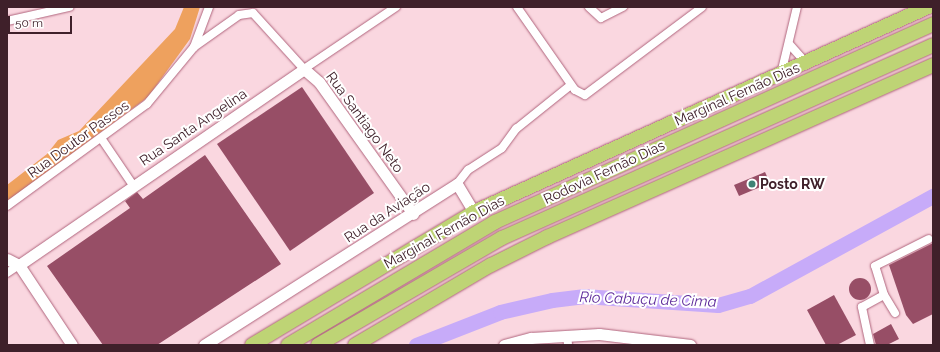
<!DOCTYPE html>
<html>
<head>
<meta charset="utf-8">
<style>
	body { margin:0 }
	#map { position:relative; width:940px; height:352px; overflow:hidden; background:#fad7e0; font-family:Raleway,sans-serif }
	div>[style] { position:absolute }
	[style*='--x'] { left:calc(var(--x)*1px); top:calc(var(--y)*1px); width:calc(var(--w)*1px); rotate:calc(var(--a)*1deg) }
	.green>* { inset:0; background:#eea15e }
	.river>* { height:15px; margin:-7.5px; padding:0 7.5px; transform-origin:7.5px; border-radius:7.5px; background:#c7abf9 }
	.building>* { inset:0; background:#974e66 }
	.round { border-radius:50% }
	.roads { filter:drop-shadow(0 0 1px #b0657d) drop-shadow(0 0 1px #b0657d) }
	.street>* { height:8px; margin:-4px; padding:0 4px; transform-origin:4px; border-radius:4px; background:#fff }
	.secondary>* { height:11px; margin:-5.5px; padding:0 5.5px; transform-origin:5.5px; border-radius:5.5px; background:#fff }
	.highway>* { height:14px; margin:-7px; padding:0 7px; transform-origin:7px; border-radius:7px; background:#bed475 }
	.dots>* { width:11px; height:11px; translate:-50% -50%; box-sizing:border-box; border:2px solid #fff; border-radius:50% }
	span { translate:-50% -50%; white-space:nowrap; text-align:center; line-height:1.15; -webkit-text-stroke:4px #fff; paint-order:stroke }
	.street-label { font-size:14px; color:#3f202a }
	.poi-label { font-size:14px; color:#3f202a; font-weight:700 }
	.left { translate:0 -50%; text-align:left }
	.water-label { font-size:15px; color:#5e2b9a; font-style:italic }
	.frame { position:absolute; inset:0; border:8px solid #3f202a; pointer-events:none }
	.scale { position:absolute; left:8px; top:16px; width:64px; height:18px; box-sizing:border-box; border:2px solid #3f202a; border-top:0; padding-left:5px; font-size:12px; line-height:14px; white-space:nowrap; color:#3f202a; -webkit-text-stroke:3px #fff; paint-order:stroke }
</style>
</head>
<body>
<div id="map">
	<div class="green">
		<i style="clip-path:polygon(184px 7px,200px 7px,190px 39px,148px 97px,7px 202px,7px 185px,47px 154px,58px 140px,79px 131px,175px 29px)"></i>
	</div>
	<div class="river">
		<i style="--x:416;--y:345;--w:90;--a:-21.4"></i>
		<i style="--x:500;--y:312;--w:53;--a:-13"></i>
		<i style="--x:552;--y:300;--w:31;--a:-7"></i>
		<i style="--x:583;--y:296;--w:135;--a:3.8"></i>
		<i style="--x:718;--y:305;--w:33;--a:-16"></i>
		<i style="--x:750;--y:296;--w:209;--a:-28.7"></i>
	</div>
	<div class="building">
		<i style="clip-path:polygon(302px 87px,374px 193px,290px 251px,217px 144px)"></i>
		<i style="clip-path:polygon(205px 155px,281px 264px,157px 345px,103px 345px,47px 266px,130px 208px,125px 201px,137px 192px,143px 199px)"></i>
		<i style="clip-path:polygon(765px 172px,770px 183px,739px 196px,734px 185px)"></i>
		<i style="clip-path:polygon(933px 243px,933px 314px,913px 324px,906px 315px,889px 265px)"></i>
		<i class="round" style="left:849px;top:278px;width:22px;height:22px"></i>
		<i style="clip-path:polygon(834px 295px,856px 335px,837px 345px,826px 345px,807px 310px)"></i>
		<i style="clip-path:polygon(891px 324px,899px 339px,887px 345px,876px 345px,873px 334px)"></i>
	</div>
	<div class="roads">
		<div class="street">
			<i style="--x:517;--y:7;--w:101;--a:55.1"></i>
			<i style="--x:575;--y:90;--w:11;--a:27"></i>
			<i style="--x:585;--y:95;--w:146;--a:-36.9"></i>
			<i style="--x:589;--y:7;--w:16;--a:43"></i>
			<i style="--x:601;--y:18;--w:25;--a:-27"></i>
			<i style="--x:7;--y:21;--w:64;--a:-12.7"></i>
			<i style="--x:790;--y:45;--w:24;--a:48"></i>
			<i style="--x:194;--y:47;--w:55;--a:-35.4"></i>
			<i style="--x:239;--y:15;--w:14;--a:-8"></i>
			<i style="--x:253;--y:13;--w:76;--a:47.7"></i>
			<i style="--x:304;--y:69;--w:111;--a:-34"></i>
			<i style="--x:781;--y:74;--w:69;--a:-76.6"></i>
			<i style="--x:101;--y:138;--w:57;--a:55.8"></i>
			<i style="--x:457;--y:184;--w:18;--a:-52"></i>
			<i style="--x:468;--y:170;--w:40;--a:-32.9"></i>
			<i style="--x:502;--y:148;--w:24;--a:-54"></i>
			<i style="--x:516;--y:129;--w:70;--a:-38.7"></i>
			<i style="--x:7;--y:206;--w:173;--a:-36.1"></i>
			<i style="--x:147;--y:104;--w:74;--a:-50.5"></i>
			<i style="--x:194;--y:47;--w:43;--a:-69.4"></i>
			<i style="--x:7;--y:273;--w:14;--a:-34"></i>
			<i style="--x:895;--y:313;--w:21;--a:-121"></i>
			<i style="--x:884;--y:295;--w:30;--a:-107"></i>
			<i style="--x:875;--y:266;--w:60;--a:-26.6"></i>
			<i style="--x:567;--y:335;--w:10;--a:84"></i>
			<i style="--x:870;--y:345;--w:39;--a:-102"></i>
			<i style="--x:862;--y:307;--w:25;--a:-29"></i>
		</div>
		<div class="secondary">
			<i style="--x:7;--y:259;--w:13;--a:27"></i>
			<i style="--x:19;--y:265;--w:96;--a:56.5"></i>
			<i style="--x:19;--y:265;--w:346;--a:-34.5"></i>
			<i style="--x:304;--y:69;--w:20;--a:41"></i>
			<i style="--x:319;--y:82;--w:162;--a:54.5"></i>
			<i style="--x:204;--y:345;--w:300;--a:-32.5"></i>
			<i style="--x:457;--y:184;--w:33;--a:59"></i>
			<i style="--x:504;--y:345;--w:28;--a:-15"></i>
			<i style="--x:531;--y:338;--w:68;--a:-3.4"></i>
			<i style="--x:599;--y:334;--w:92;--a:6.9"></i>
		</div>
		<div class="highway">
			<i style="--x:252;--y:345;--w:259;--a:-30.9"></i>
			<i style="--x:474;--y:212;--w:499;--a:-24.3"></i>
			<i style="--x:288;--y:345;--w:241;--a:-30.7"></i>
			<i style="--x:495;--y:222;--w:481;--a:-24.3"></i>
			<i style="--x:318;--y:345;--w:213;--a:-30.2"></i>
			<i style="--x:502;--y:238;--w:472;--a:-24.1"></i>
			<i style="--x:355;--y:345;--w:158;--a:-30.5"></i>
			<i style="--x:491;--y:265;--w:63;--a:-26.6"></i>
			<i style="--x:547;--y:237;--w:423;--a:-24"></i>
		</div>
	</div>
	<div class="dots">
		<i style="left:752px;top:184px;background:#3e8275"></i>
	</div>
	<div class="street-label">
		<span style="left:737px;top:94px;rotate:-24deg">Marginal Fernão Dias</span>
		<span style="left:365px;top:122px;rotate:54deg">Rua Santiago Neto</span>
		<span style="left:193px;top:127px;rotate:-34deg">Rua Santa Angelina</span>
		<span style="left:78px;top:139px;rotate:-36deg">Rua Doutor Passos</span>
		<span style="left:604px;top:172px;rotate:-25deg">Rodovia Fernão Dias</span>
		<span style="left:387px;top:212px;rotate:-33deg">Rua da Aviação</span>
		<span style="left:444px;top:232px;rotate:-29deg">Marginal Fernão Dias</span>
	</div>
	<div class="poi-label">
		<span class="left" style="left:760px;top:184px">Posto RW</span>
	</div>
	<div class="water-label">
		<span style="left:648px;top:300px;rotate:2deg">Rio Cabuçu de Cima</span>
	</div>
	<div class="frame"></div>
	<div class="scale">50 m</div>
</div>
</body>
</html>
